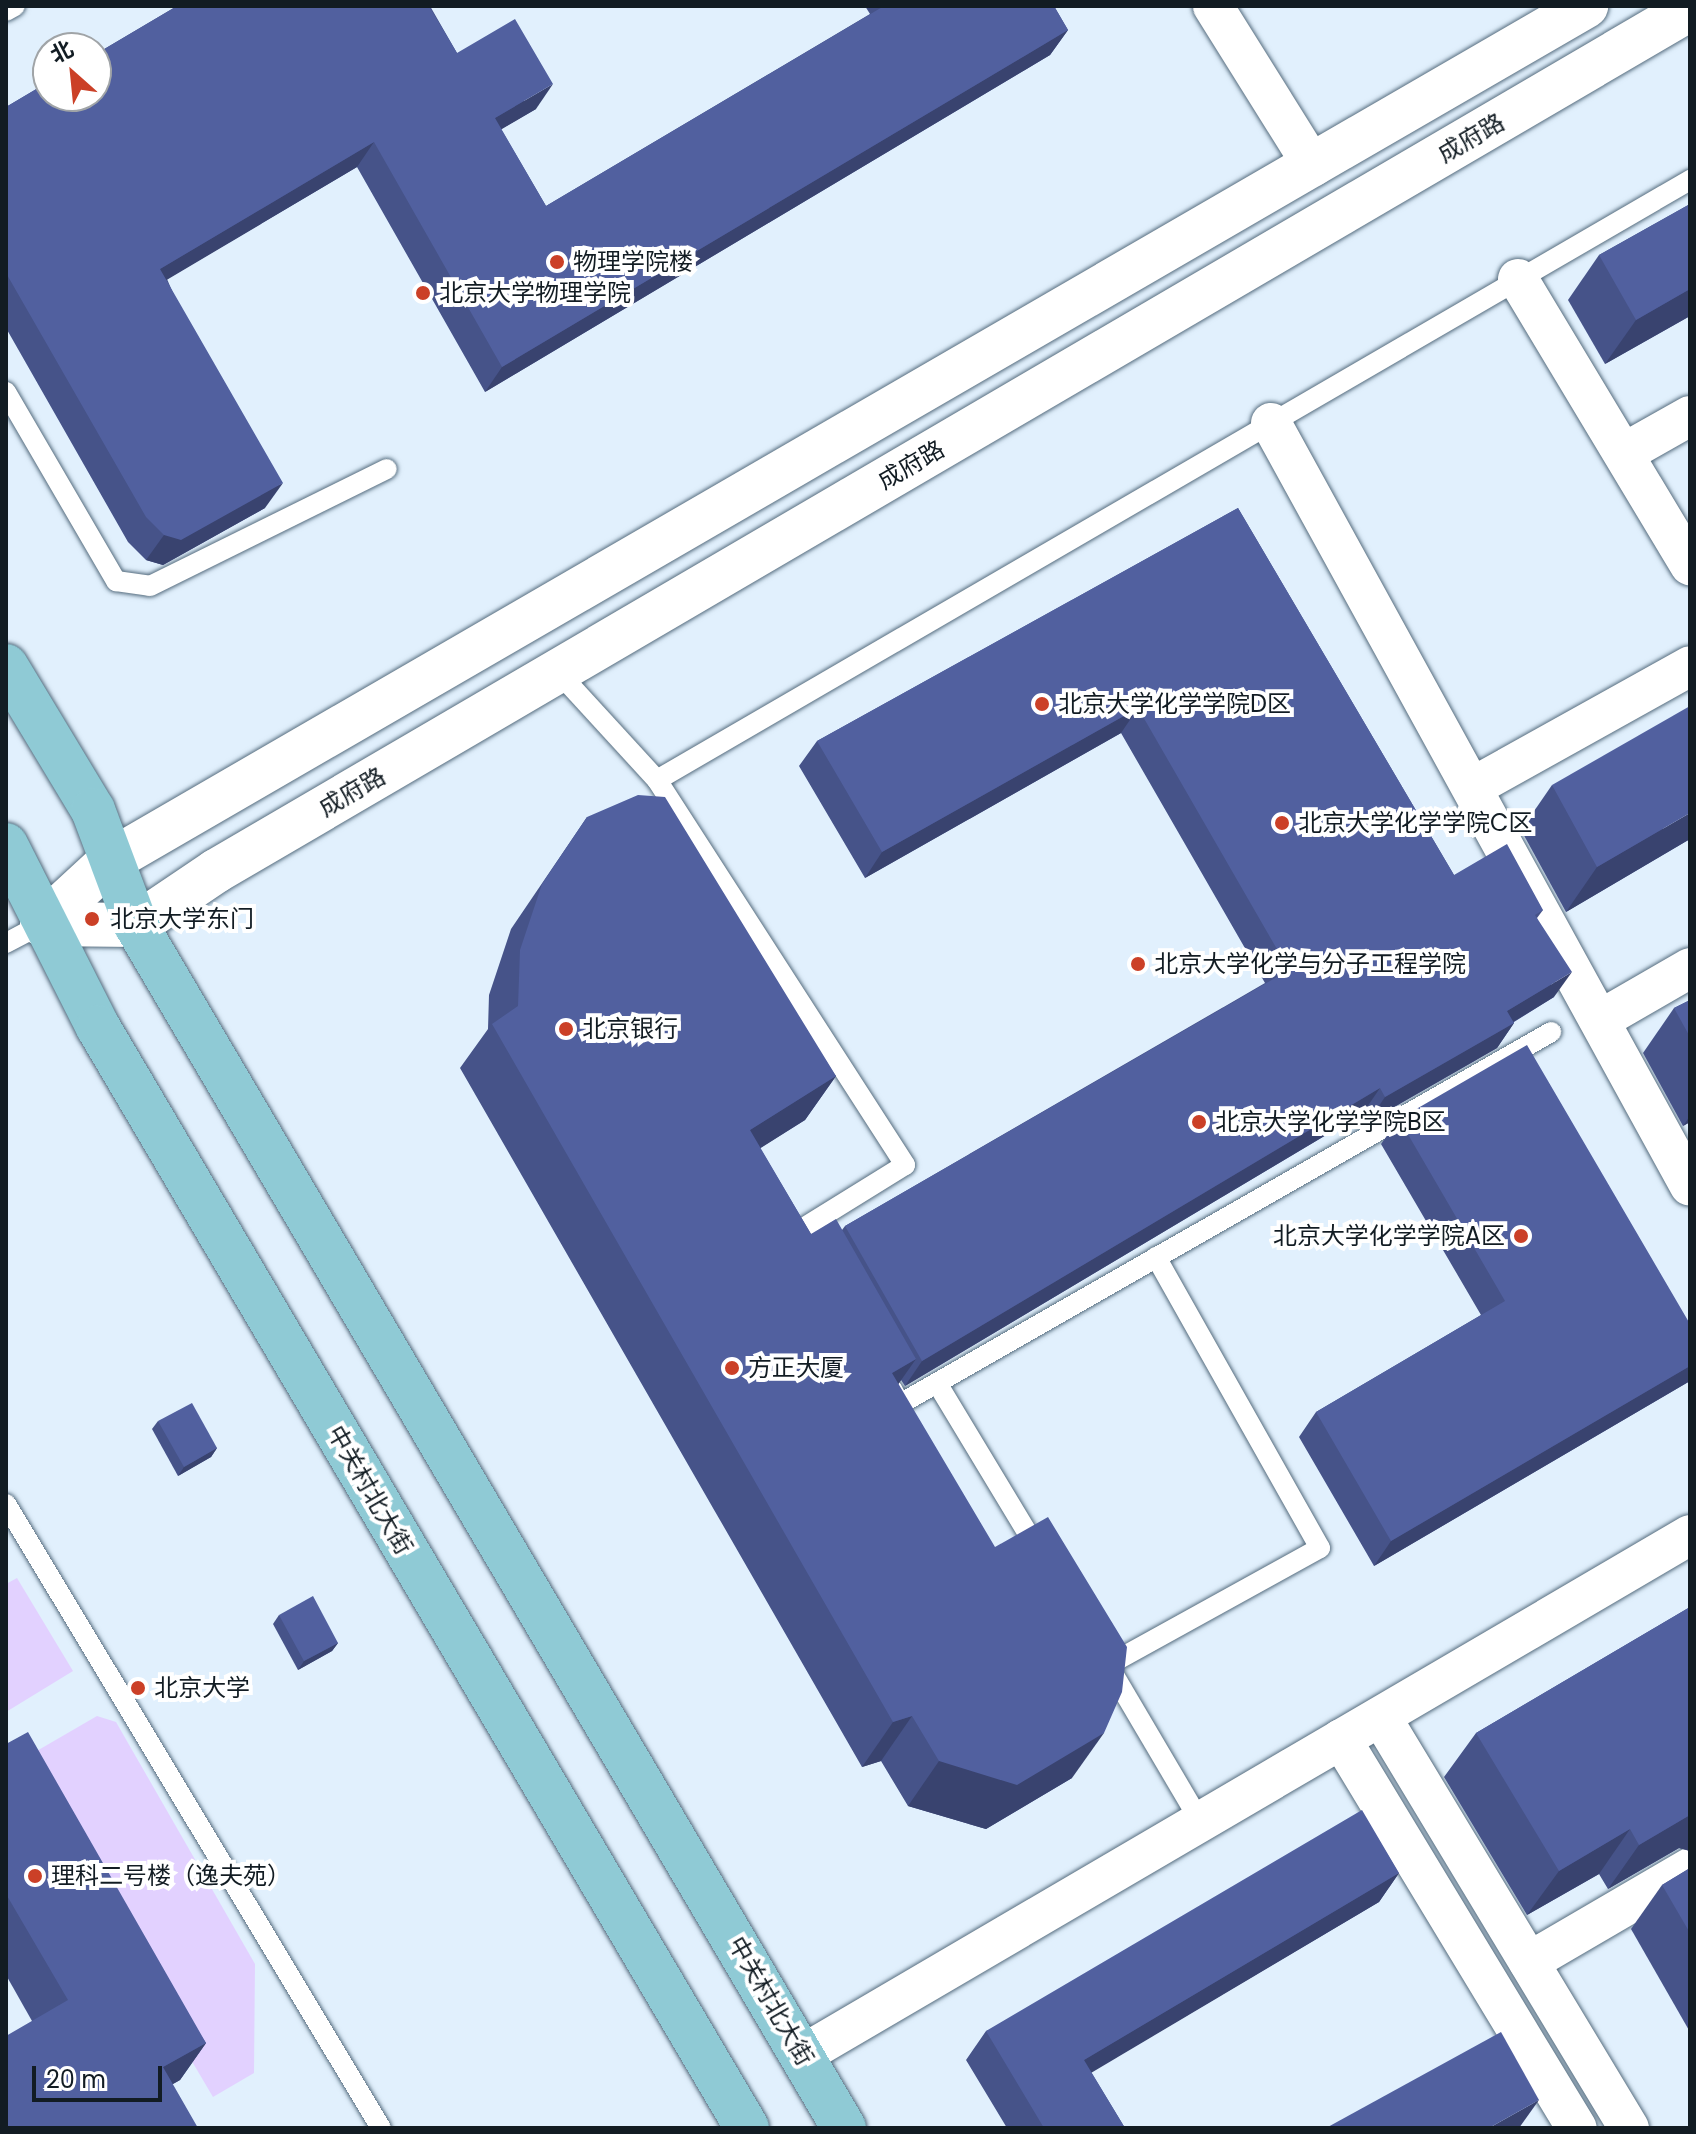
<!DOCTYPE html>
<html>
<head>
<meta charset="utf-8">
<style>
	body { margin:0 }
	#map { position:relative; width:1696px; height:2134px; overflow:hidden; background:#e1f0fd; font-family:Poppins,"Noto Sans SC",sans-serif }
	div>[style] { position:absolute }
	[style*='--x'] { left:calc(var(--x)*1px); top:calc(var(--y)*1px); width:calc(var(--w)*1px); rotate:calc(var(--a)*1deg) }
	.green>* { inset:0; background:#e2d1ff }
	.roads { filter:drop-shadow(0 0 2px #556c7e) drop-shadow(0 0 2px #556c7e) }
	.service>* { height:20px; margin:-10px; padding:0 10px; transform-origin:10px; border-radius:10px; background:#fff }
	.minor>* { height:40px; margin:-20px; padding:0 20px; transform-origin:20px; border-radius:20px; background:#fff }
	.secondary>* { height:44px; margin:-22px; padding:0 22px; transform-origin:22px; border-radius:22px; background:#fff }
	.primary>* { height:44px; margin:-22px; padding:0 22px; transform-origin:22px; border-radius:22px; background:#8fcad5 }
	.wall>* { inset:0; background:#465389 }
	.shaded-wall>* { inset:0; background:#39436f }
	.building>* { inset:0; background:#51609f }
	.dots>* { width:22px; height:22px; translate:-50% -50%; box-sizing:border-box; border:4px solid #fff; border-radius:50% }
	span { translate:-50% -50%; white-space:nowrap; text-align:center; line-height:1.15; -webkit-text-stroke:8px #fff; paint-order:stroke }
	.street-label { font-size:24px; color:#121c23 }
	.poi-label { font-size:24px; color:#121c23 }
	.left { translate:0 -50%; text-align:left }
	.right { translate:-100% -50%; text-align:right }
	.frame { position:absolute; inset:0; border:8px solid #121c23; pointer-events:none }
	.north { position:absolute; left:32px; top:32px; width:80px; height:80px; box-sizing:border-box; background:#fff; border:2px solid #a0a4a7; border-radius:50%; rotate:333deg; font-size:22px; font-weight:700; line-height:32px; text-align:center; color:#121c23 }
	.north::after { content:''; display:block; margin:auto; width:28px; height:36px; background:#cb4027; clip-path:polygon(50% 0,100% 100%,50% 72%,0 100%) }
	.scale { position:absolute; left:32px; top:2066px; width:130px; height:36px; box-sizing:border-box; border:4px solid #121c23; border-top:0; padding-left:10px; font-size:24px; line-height:28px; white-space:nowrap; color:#121c23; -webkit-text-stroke:6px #fff; paint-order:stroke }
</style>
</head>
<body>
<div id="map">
	<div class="green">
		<i style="clip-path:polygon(17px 1578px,73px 1671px,6px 1712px,6px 1584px)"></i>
		<i style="clip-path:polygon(97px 1716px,116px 1722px,255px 1964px,254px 2073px,213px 2097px,16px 1763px)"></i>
	</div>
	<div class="roads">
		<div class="service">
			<i style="--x:6;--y:11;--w:10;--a:-29"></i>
			<i style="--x:6;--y:392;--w:219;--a:59.8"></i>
			<i style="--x:116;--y:581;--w:34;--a:8"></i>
			<i style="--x:150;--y:586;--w:264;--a:-26.3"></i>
			<i style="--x:558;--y:672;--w:147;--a:47.5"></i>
			<i style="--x:657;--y:780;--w:458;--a:57.2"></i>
			<i style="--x:905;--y:1165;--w:123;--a:148.2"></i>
			<i style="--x:800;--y:1230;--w:20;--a:60"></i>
			<i style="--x:657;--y:780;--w:1195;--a:-30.15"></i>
			<i style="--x:6;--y:943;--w:41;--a:-27.8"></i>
			<i style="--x:1156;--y:1257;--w:334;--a:60.6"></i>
			<i style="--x:1320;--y:1548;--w:242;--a:151.1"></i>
			<i style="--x:1108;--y:1665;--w:183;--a:59.5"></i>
			<i style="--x:937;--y:1383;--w:197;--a:58.9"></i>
			<i style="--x:892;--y:1389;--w:17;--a:62"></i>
			<i style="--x:900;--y:1404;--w:750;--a:-29.74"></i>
			<i style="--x:6;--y:1504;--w:728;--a:59"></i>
		</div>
		<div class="minor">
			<i style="--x:1213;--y:6;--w:189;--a:58"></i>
			<i style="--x:1518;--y:279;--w:334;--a:59"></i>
			<i style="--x:1271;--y:423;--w:870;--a:61.23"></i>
			<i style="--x:1626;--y:452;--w:73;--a:-29.4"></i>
			<i style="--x:1473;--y:787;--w:248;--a:-29.1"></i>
			<i style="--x:1600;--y:1020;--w:104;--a:-30"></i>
			<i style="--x:1381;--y:1717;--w:480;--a:58.9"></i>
			<i style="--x:1341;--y:1739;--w:455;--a:58.8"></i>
			<i style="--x:1529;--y:1962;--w:186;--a:-30.3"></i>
			<i style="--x:802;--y:2055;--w:1029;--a:-30.35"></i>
		</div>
		<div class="secondary">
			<i style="--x:42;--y:924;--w:94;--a:0.6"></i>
			<i style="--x:136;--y:925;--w:97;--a:-34"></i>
			<i style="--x:216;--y:871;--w:1708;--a:-30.32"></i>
			<i style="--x:42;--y:924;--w:93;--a:-42.8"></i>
			<i style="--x:110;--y:861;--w:1706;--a:-30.08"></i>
		</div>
		<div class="primary">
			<i style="--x:6;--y:666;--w:168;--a:58.9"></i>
			<i style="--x:93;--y:810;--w:123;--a:69.5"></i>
			<i style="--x:136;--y:925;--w:1396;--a:59.52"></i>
			<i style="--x:6;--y:845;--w:204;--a:63.2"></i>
			<i style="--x:98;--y:1027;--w:1278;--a:59.48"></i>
		</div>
	</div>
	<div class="wall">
		<i style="clip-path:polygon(177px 6px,430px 6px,457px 53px,536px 109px,501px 129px,546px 206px,870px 14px,865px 6px,1054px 6px,1068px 30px,1050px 55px,485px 392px,357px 167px,167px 279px,265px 508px,163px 565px,146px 560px,128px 542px,6px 328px,6px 107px)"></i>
		<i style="clip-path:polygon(1690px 204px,1690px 316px,1605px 364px,1568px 300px,1599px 255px)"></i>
		<i style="clip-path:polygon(1238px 508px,1454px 875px,1543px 910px,1537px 918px,1554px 997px,1514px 1022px,1514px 1023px,1497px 1048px,1368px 1122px,1363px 1113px,905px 1386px,901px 1380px,898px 1384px,1072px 1778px,986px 1829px,908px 1806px,881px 1761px,862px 1767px,460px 1068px,488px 1029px,489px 995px,511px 929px,587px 817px,836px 1076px,805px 1120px,760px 1148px,811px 1234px,842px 1230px,845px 1226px,1265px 983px,1121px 733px,865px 878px,799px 766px,817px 741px)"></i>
		<i style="clip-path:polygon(1552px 785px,1690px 839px,1566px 912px,1521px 830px)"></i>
		<i style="clip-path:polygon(1690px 1000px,1690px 1122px,1683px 1126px,1643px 1053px,1674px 1008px)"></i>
		<i style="clip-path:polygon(1399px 1119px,1690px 1366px,1690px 1381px,1374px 1566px,1299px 1437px,1316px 1412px,1481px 1315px,1381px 1144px)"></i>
		<i style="clip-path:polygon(158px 1421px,217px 1448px,211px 1457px,178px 1476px,152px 1429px)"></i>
		<i style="clip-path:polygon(1690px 1607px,1690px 1851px,1679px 1848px,1608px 1889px,1599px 1874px,1527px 1915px,1444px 1777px,1476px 1733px)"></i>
		<i style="clip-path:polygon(279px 1615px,338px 1643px,332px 1651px,298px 1670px,273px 1624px)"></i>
		<i style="clip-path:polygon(6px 1744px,206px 2043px,180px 2080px,173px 2084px,32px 2021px,6px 1975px)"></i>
		<i style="clip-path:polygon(1690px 1868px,1690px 2032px,1631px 1929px,1662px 1885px)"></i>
		<i style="clip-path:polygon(1399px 1873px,1379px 1902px,1091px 2072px,1125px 2128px,1007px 2128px,966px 2060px,986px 2031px)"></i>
	</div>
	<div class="shaded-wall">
		<i style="clip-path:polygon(1068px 30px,1050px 55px,485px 392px,502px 367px)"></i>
		<i style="clip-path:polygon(553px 84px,536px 109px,478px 143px,495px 118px)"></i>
		<i style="clip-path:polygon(374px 142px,357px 167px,143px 294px,160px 269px)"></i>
		<i style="clip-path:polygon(1690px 289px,1690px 316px,1605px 364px,1636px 320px)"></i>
		<i style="clip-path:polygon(283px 483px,265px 508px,163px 565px,146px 560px,164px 535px)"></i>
		<i style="clip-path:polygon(1138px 708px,1121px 733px,865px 878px,882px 852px)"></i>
		<i style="clip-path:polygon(1690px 813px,1690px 839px,1566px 912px,1597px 867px)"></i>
		<i style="clip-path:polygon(1572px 972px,1554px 997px,1490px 1036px,1507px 1011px)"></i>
		<i style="clip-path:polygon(1514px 1023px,1497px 1048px,1368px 1122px,1385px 1097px)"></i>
		<i style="clip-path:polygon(836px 1076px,805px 1120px,718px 1175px,750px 1130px)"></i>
		<i style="clip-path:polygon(1380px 1088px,1363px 1113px,905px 1386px,922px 1361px)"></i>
		<i style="clip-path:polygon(1690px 1116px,1690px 1122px,1683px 1126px)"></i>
		<i style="clip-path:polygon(916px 1359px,885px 1403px,892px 1373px)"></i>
		<i style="clip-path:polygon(1690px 1366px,1690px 1381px,1374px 1566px,1391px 1541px)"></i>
		<i style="clip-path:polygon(217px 1448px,211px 1457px,178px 1476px,184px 1467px)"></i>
		<i style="clip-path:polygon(338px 1643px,332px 1651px,298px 1670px,304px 1661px)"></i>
		<i style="clip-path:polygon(912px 1716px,881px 1761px,862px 1767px,893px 1722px)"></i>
		<i style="clip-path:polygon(1104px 1733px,1072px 1778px,986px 1829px,908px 1806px,939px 1761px)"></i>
		<i style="clip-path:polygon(1690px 1815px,1690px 1851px,1679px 1848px,1608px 1889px,1639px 1845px)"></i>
		<i style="clip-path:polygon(1630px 1829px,1599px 1874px,1527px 1915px,1559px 1871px)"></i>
		<i style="clip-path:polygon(1399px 1873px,1379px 1902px,1064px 2089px,1084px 2060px)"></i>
		<i style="clip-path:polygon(206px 2043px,180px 2080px,137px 2104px,163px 2067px)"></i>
		<i style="clip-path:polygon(1539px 2100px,1519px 2128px,1489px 2128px)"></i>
	</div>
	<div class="building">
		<i style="clip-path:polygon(177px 6px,429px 6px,457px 53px,515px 19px,553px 84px,495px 118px,546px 206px,884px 6px,1054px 6px,1068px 30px,502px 367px,374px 142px,160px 269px,283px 483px,181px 540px,164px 535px,146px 517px,6px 273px,6px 107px,48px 82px,48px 96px,96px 96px,96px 54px)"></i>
		<i style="clip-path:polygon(1690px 204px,1690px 289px,1636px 320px,1599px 255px)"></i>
		<i style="clip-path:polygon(1238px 508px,1454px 875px,1507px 844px,1543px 910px,1535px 915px,1572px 972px,1507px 1011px,1514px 1023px,1385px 1097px,1380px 1088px,922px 1361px,845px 1226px,1289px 970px,1138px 708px,882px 852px,817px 741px)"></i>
		<i style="clip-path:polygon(1690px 706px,1690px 813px,1597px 867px,1552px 785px)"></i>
		<i style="clip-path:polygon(638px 795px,665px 797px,836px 1076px,750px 1130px,811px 1234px,836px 1219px,916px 1359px,892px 1373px,995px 1547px,1048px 1517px,1127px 1647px,1122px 1692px,1104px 1733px,1017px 1785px,939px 1761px,912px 1716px,893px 1722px,492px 1024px,518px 1006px,520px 950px,542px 884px,587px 817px)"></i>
		<i style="clip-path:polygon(1690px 1000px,1690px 1037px,1674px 1008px)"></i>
		<i style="clip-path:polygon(1527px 1045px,1690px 1324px,1690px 1366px,1391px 1541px,1316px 1412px,1505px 1301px,1399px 1119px)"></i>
		<i style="clip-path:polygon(192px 1403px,217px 1448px,184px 1467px,158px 1421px)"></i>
		<i style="clip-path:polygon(313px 1596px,338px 1643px,304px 1661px,279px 1615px)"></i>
		<i style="clip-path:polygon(1690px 1607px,1690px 1815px,1639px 1845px,1630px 1829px,1559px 1871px,1476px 1733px)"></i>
		<i style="clip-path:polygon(28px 1732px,206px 2043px,163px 2067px,198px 2128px,6px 2128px,6px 2036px,68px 2000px,6px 1894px,6px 1744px)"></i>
		<i style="clip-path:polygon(1362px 1810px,1399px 1873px,1084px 2060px,1125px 2128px,1044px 2128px,986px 2031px)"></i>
		<i style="clip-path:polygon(1690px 1868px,1690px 1933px,1662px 1885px)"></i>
		<i style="clip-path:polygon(1501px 2032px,1539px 2100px,1489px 2128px,1326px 2128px)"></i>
	</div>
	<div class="dots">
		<i style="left:557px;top:262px;background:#cb4027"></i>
		<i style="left:423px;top:293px;background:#cb4027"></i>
		<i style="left:1042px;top:704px;background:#cb4027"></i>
		<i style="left:1282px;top:823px;background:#cb4027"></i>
		<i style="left:92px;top:919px;background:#cb4027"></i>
		<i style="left:1138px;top:964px;background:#cb4027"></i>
		<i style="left:566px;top:1029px;background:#cb4027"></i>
		<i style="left:1199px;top:1122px;background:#cb4027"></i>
		<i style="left:1521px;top:1236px;background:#cb4027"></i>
		<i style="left:732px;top:1368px;background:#cb4027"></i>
		<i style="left:138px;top:1688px;background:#cb4027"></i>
		<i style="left:35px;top:1876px;background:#cb4027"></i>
	</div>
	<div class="street-label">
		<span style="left:1471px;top:138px;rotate:-30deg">成府路</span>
		<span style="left:911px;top:465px;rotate:-30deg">成府路</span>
		<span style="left:352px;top:792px;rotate:-30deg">成府路</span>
		<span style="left:370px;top:1490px;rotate:60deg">中关村北大街</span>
		<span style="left:771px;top:2001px;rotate:60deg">中关村北大街</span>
	</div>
	<div class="poi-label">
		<span class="left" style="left:573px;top:262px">物理学院楼</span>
		<span class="left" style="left:439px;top:293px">北京大学物理学院</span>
		<span class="left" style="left:1058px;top:704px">北京大学化学学院D区</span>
		<span class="left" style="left:1298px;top:823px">北京大学化学学院C区</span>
		<span class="left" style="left:110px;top:919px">北京大学东门</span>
		<span class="left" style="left:1154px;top:964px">北京大学化学与分子工程学院</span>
		<span class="left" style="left:582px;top:1029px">北京银行</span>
		<span class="left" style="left:1215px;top:1122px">北京大学化学学院B区</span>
		<span class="right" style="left:1505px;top:1236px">北京大学化学学院A区</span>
		<span class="left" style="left:748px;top:1368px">方正大厦</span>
		<span class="left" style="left:154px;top:1688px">北京大学</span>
		<span class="left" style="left:51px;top:1876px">理科二号楼（逸夫苑）</span>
	</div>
	<div class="frame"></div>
	<div class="north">北</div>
	<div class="scale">20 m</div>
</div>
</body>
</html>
